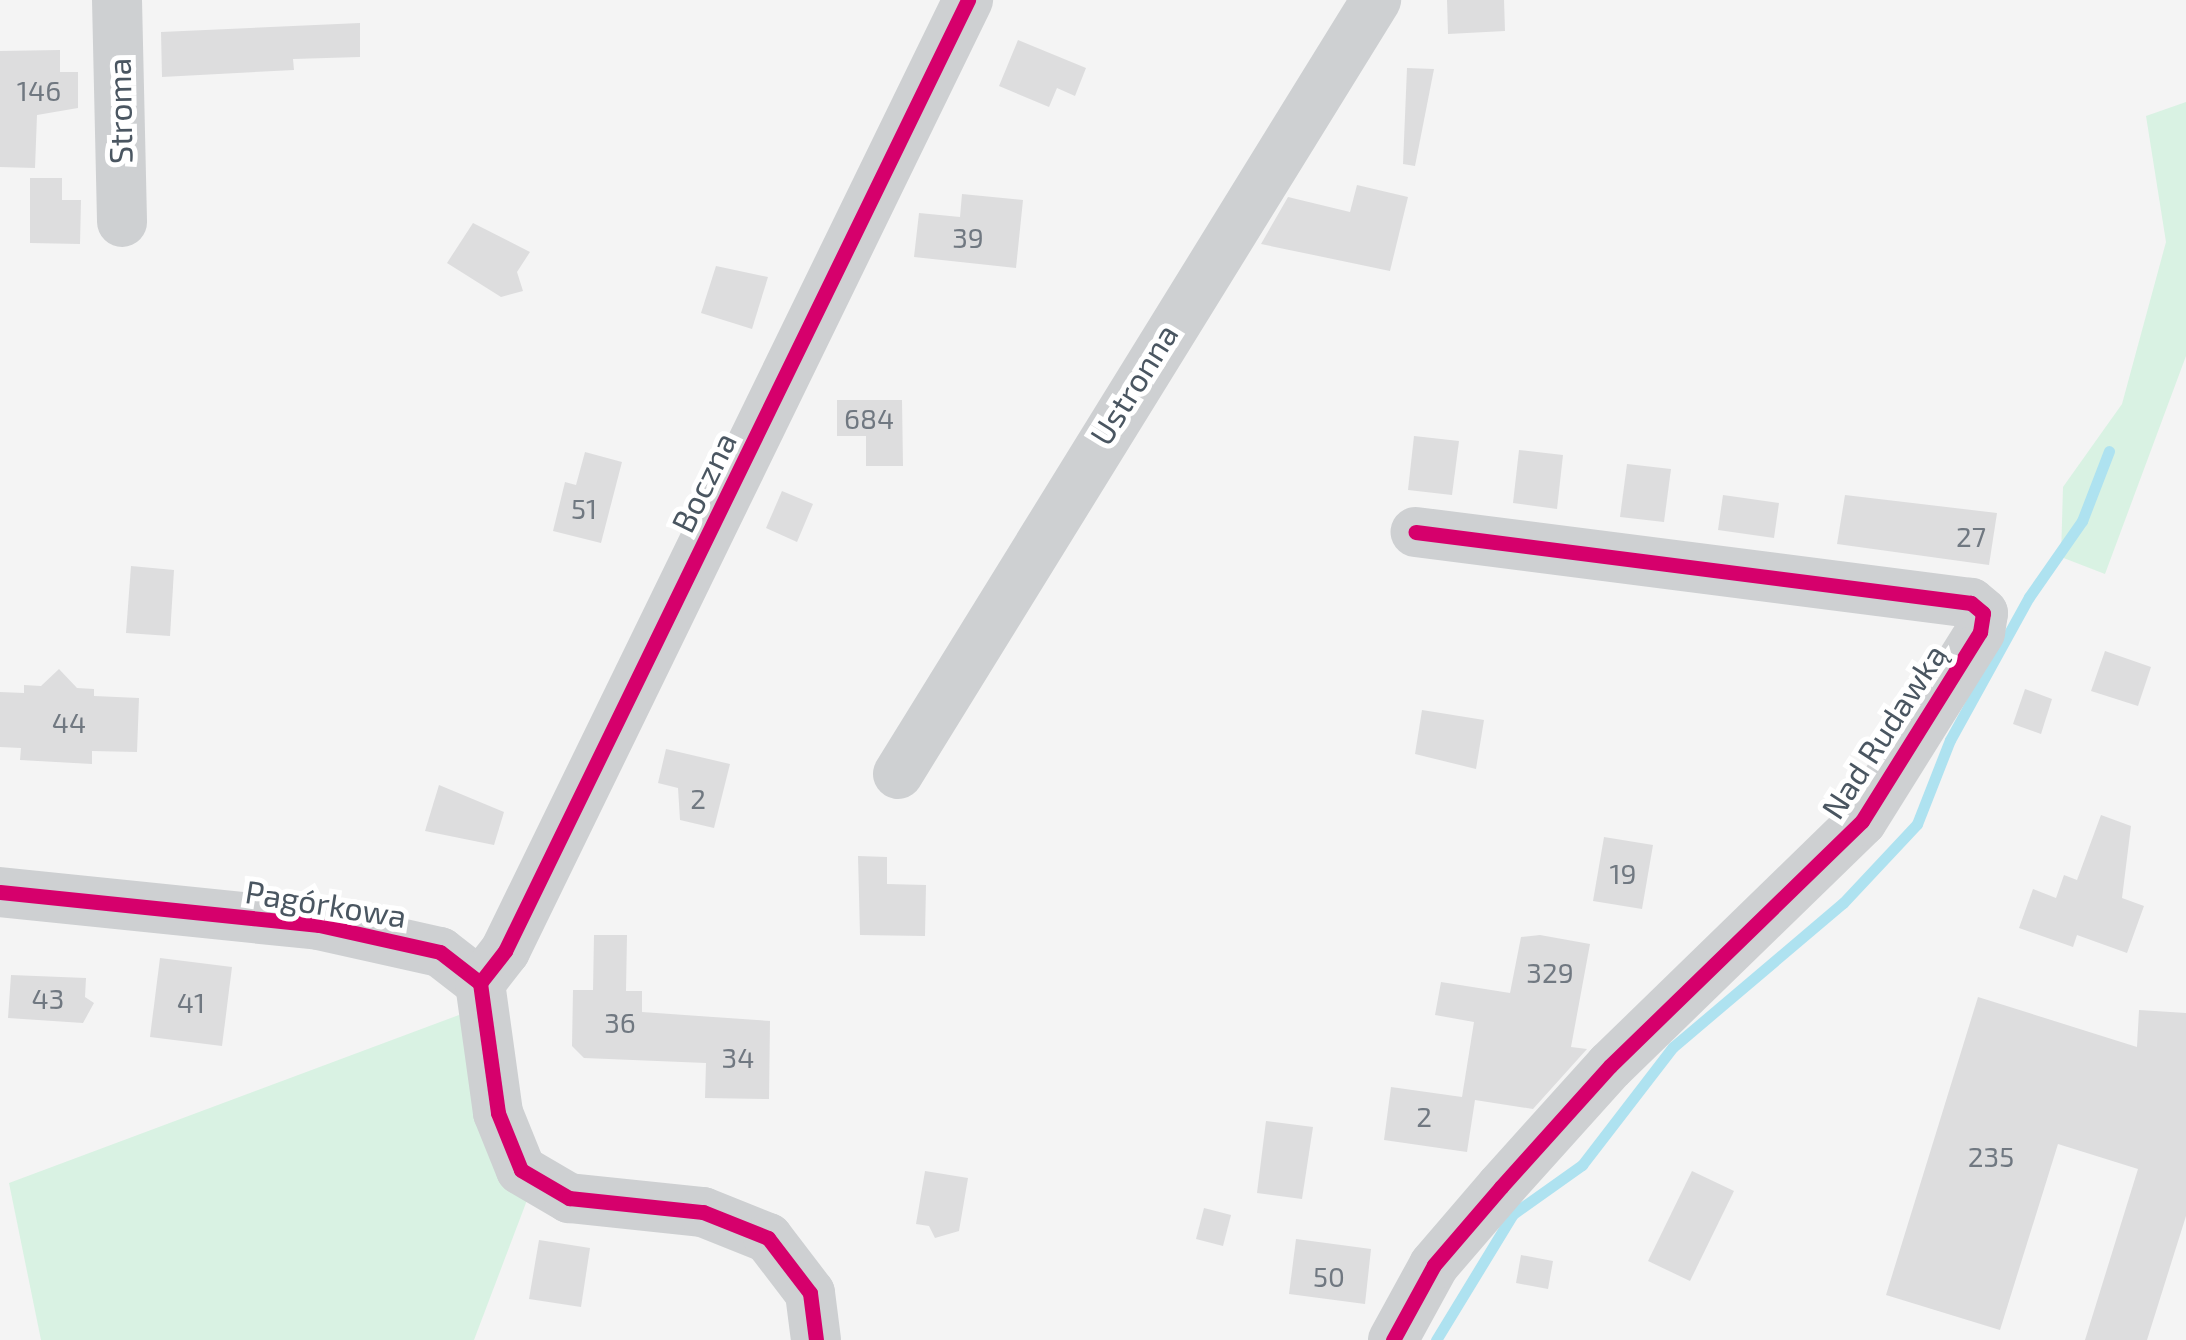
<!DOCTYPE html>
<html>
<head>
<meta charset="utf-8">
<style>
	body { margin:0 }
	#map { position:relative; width:2186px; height:1340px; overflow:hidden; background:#f4f4f4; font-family:"Exo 2",sans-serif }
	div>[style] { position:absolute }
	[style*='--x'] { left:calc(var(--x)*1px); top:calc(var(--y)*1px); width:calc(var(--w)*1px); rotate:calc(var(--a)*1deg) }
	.green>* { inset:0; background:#d9f2e3 }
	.stream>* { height:11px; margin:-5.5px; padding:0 5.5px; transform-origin:5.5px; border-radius:5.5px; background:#aee2f0 }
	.building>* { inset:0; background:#ddddde }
	.minor>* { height:50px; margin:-25px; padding:0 25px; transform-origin:25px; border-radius:25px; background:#ced0d2 }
	.cycleway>* { height:15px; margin:-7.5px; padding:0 7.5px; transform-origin:7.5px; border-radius:7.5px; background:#d6006c }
	span { translate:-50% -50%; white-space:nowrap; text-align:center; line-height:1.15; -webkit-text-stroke:10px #fff; paint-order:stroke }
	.number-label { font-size:28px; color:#707881 }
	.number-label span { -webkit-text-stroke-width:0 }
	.street-label { font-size:32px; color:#4a5661 }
</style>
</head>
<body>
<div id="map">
	<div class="green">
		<i style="clip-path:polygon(2186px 102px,2186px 356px,2105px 574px,2061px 557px,2063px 487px,2122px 404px,2166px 242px,2146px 116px)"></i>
		<i style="clip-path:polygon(475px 1009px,529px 1195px,474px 1340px,41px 1340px,9px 1183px)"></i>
	</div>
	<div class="stream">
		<i style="--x:1436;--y:1340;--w:148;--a:-58.6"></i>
		<i style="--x:1513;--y:1214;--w:85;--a:-35.4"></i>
		<i style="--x:1582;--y:1165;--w:149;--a:-52.4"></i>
		<i style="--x:1673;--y:1047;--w:223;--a:-40.3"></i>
		<i style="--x:1843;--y:903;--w:108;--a:-46.9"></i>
		<i style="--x:1917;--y:824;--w:90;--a:-68.6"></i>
		<i style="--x:1950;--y:740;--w:163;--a:-61.1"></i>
		<i style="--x:2029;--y:597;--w:93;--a:-55.1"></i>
		<i style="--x:2082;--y:521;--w:75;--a:-68.9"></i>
	</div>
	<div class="building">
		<i style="clip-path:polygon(1447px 0,1504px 0,1505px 31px,1448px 34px)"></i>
		<i style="clip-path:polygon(360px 23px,360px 57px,293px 59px,294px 70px,162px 77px,161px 32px)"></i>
		<i style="clip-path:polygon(1018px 40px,1086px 68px,1075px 96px,1057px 88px,1049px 107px,999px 86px)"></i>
		<i style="clip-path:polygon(60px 50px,60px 72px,78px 72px,78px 108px,37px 115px,35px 168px,0 167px,0 51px)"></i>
		<i style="clip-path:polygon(1407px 68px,1434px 69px,1415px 166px,1403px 164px)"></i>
		<i style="clip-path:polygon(30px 178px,62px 178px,62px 200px,81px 200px,80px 244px,30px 243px)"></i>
		<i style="clip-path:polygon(1357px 185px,1408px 197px,1390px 271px,1261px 244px,1288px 197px,1350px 212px)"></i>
		<i style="clip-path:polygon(962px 194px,1023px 200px,1016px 268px,914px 257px,919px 213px,960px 217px)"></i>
		<i style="clip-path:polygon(473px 223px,530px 252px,517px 272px,523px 291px,501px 297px,447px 263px)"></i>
		<i style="clip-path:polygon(716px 266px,768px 277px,752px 329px,701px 313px)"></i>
		<i style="clip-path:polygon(837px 400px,902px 400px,903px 466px,866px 466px,866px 436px,837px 436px)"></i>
		<i style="clip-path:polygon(1414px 436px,1459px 441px,1452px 495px,1408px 490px)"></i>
		<i style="clip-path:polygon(1519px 450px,1563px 455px,1557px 509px,1513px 503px)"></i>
		<i style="clip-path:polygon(585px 452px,622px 462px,601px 543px,553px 531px,565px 482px,576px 485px)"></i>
		<i style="clip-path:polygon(1627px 464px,1671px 469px,1664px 522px,1620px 517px)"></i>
		<i style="clip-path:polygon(782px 491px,813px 504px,797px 542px,766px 528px)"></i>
		<i style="clip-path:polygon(1723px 495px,1779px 503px,1774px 538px,1718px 530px)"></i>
		<i style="clip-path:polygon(1845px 495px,1997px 513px,1989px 565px,1837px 544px)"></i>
		<i style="clip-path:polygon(131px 566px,174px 570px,170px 636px,126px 633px)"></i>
		<i style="clip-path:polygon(2105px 651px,2151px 667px,2138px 706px,2091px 691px)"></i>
		<i style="clip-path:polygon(59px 669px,77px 688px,94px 689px,94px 696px,139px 698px,137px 752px,92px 751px,92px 764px,20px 760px,21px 748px,0 747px,0 692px,24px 693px,24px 685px,41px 686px)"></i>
		<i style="clip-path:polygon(2025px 689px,2052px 699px,2041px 734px,2013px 724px)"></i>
		<i style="clip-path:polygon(1422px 710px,1484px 720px,1476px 769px,1415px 754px)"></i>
		<i style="clip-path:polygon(666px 749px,730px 764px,714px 828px,680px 820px,678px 788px,658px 783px)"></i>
		<i style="clip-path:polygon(439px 785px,504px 812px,494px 845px,425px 831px)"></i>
		<i style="clip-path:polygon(2101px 815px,2131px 826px,2122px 898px,2144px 906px,2127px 953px,2077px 935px,2073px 947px,2019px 928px,2033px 889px,2056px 898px,2064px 875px,2077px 880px)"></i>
		<i style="clip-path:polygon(1604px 837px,1653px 845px,1642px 909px,1593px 901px)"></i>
		<i style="clip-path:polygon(858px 856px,887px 857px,887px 884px,926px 885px,925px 936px,860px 935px)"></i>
		<i style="clip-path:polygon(594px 935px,627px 935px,626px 991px,642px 991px,642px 1012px,770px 1021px,769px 1099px,705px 1098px,706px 1063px,584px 1058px,572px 1046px,573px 990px,593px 990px)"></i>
		<i style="clip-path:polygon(1540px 935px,1590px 944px,1571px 1047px,1587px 1049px,1533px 1109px,1475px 1100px,1467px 1152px,1384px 1140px,1391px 1087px,1462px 1097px,1474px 1022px,1435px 1015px,1441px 982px,1510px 993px,1521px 937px)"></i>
		<i style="clip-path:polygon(160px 958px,232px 967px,222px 1046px,150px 1037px)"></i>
		<i style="clip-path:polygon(11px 975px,86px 978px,85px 997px,94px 1003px,83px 1023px,8px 1018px)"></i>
		<i style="clip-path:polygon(1978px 997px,2137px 1047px,2139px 1010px,2186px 1013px,2186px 1216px,2147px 1340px,2085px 1340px,2138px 1169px,2058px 1144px,2000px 1330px,1886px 1295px)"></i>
		<i style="clip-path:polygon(1266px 1121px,1313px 1127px,1302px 1199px,1257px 1193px)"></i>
		<i style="clip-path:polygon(925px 1171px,968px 1178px,959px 1231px,935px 1238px,929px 1226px,916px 1224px)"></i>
		<i style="clip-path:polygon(1692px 1171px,1734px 1191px,1690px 1281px,1648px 1261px)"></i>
		<i style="clip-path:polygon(1204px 1208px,1231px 1215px,1223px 1246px,1196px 1239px)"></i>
		<i style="clip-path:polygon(1296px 1239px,1371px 1249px,1365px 1304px,1289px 1294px)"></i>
		<i style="clip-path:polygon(539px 1240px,590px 1248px,581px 1307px,529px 1299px)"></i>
		<i style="clip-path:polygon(1521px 1255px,1553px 1261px,1548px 1289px,1516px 1283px)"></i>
	</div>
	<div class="minor">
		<i style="--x:117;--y:0;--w:222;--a:88.7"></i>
		<i style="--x:898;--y:774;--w:910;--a:-58.3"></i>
		<i style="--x:0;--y:892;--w:321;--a:5.9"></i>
		<i style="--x:319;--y:925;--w:124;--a:12.6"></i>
		<i style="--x:440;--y:952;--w:51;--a:37.8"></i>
		<i style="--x:480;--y:983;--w:131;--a:82.1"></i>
		<i style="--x:498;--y:1113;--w:61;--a:68"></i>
		<i style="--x:521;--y:1170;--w:56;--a:30.3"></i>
		<i style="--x:569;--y:1198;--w:135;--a:6"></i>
		<i style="--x:703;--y:1212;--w:70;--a:21.8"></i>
		<i style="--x:768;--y:1238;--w:69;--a:52.6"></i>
		<i style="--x:810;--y:1293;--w:47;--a:82.7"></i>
		<i style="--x:480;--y:983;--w:41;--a:-52"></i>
		<i style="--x:505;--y:951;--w:1058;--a:-64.04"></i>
		<i style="--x:1393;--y:1340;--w:85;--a:-61.3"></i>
		<i style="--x:1434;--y:1265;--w:103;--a:-49.3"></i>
		<i style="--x:1501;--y:1187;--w:163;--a:-48"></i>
		<i style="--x:1610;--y:1066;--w:351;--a:-44.2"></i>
		<i style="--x:1862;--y:821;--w:223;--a:-58"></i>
		<i style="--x:1980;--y:632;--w:19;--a:-81"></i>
		<i style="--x:1983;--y:613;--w:16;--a:-140"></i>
		<i style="--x:1971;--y:603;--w:560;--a:-172.71"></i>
	</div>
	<div class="cycleway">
		<i style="--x:0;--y:892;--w:321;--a:5.9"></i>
		<i style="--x:319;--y:925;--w:124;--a:12.6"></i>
		<i style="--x:440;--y:952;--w:51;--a:37.8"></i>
		<i style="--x:480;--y:983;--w:131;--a:82.1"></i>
		<i style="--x:498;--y:1113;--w:61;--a:68"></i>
		<i style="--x:521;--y:1170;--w:56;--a:30.3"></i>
		<i style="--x:569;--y:1198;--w:135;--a:6"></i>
		<i style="--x:703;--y:1212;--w:70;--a:21.8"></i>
		<i style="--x:768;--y:1238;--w:69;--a:52.6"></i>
		<i style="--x:810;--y:1293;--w:47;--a:82.7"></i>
		<i style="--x:480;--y:983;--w:41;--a:-52"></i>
		<i style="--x:505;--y:951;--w:1058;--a:-64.04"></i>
		<i style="--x:1393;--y:1340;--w:85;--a:-61.3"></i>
		<i style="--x:1434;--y:1265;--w:103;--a:-49.3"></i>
		<i style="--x:1501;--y:1187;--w:163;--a:-48"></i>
		<i style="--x:1610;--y:1066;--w:351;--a:-44.2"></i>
		<i style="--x:1862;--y:821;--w:223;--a:-58"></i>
		<i style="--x:1980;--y:632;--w:19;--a:-81"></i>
		<i style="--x:1983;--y:613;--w:16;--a:-140"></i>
		<i style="--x:1971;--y:603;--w:560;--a:-172.71"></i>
	</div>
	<div class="number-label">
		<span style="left:39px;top:90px">146</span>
		<span style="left:968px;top:237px">39</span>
		<span style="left:869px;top:418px">684</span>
		<span style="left:584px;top:508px">51</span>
		<span style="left:1971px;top:536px">27</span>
		<span style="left:69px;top:722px">44</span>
		<span style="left:698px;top:798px">2</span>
		<span style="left:1623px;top:873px">19</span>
		<span style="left:1550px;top:972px">329</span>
		<span style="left:48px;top:998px">43</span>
		<span style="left:191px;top:1002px">41</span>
		<span style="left:620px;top:1022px">36</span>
		<span style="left:738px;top:1057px">34</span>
		<span style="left:1424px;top:1116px">2</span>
		<span style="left:1991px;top:1156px">235</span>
		<span style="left:1329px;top:1276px">50</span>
	</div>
	<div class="street-label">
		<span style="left:119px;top:111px;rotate:-91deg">Stroma</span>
		<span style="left:1133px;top:384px;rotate:-58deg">Ustronna</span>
		<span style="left:703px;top:482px;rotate:-64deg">Boczna</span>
		<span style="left:1883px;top:731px;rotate:-57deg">Nad Rudawką</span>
		<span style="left:326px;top:903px;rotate:9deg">Pagórkowa</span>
	</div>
</div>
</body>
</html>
